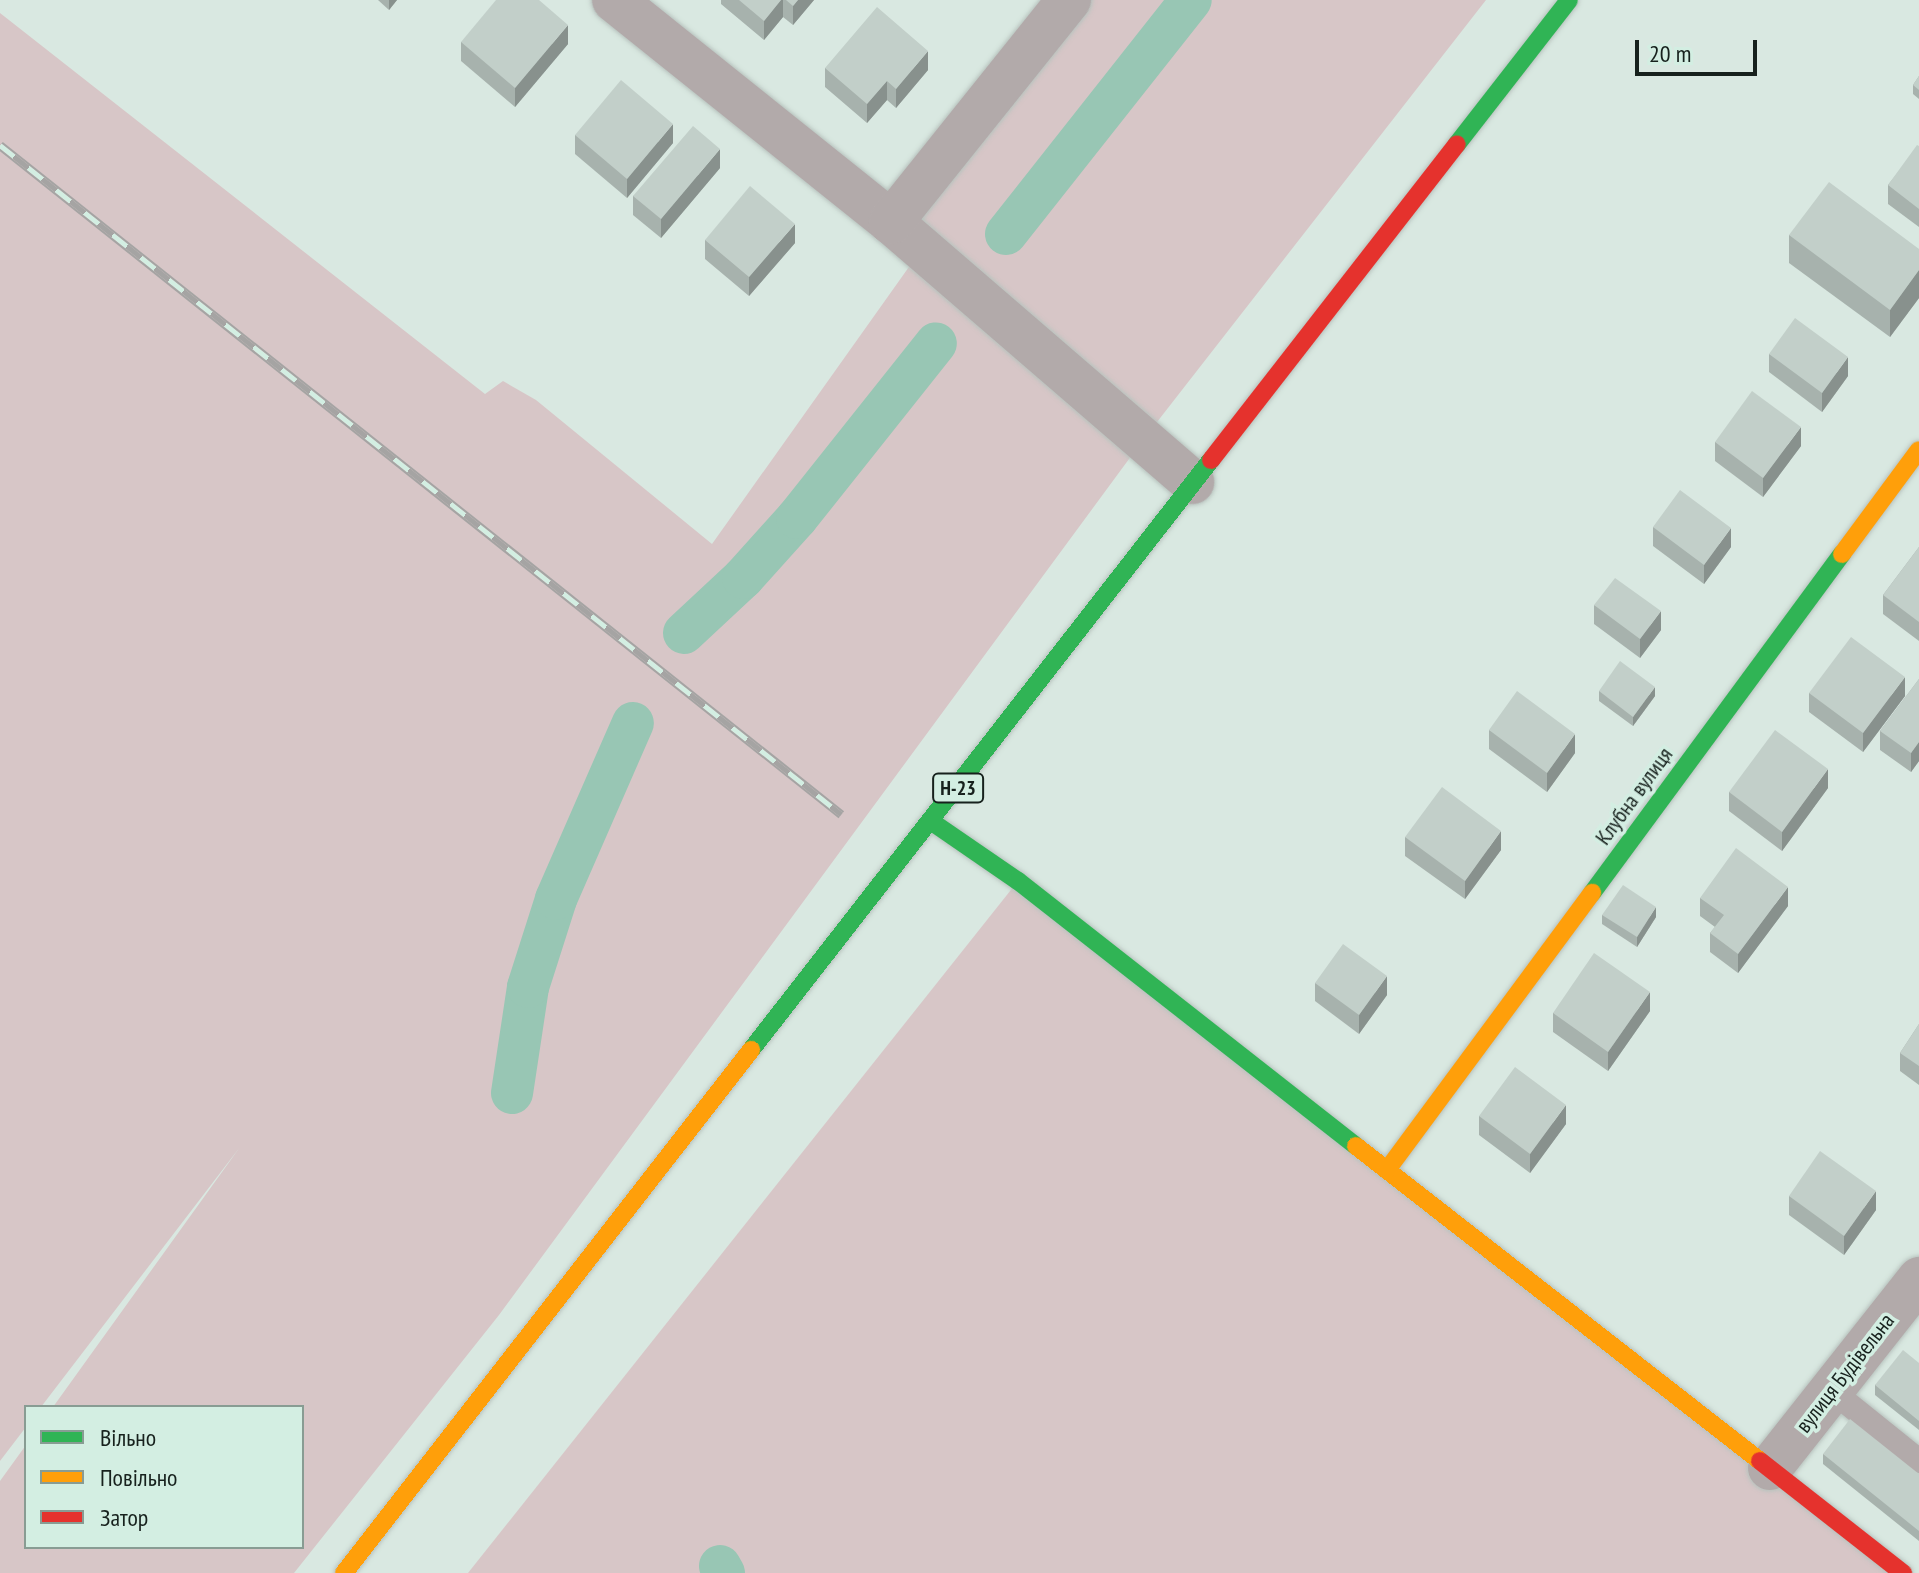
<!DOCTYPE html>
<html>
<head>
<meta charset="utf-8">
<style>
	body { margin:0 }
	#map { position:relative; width:1919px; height:1573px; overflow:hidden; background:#d9e8e1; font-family:"PT Sans Narrow",sans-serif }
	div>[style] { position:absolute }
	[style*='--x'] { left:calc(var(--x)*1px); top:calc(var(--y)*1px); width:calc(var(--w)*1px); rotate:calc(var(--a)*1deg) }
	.green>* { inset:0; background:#d7c6c7 }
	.canal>* { height:42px; margin:-21px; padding:0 21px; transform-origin:21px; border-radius:21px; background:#98c6b4 }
	.roads { filter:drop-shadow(0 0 2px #b8c3be) drop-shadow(0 0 2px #b8c3be) }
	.lane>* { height:24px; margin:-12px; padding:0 12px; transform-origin:12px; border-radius:12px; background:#b2aaaa }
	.street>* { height:44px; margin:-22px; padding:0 22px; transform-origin:22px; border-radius:22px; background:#b2aaaa }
	.fast>* { height:18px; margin:-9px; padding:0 9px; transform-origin:9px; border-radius:9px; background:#30b455 }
	.slow>* { height:18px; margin:-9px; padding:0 9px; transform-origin:9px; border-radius:9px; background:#ff9f0a }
	.jam>* { height:18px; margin:-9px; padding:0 9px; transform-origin:9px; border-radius:9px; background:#e5322d }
	.rail>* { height:9px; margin-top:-4.5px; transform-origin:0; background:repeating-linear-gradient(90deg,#d3eee2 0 18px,#a5a4a3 0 36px); box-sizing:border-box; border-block:2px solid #a5a4a3 }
	.wall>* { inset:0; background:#a7b2ad }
	.shaded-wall>* { inset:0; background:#88918d }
	.building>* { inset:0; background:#c2cfc9 }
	span { translate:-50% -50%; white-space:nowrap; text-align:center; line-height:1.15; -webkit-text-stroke:7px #d3eee2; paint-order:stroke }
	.shield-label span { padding:2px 6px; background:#d3eee2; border:2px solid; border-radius:6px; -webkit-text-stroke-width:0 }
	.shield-label { font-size:20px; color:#17211d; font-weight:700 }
	.street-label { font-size:22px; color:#17211d }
	.legend { position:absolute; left:24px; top:1405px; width:280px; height:144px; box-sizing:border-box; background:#d3eee2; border:2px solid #889c93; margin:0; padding:10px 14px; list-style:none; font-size:24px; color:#17211d }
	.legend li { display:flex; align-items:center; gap:16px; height:40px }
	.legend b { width:40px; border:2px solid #889c93 }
	.scale { position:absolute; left:1635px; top:40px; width:122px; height:36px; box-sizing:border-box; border:4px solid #17211d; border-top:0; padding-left:10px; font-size:24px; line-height:28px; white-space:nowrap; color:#17211d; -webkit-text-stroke:6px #d3eee2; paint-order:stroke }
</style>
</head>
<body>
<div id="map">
	<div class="green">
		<i style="clip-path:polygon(1066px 0,1486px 0,1143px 440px,499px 1315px,294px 1573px,0 1573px,0 1481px,26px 1445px,26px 1547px,302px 1547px,302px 1407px,53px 1407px,240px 1147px,41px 1407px,26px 1407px,26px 1427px,0 1461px,0 13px,485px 394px,503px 381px,536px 400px,712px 544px,921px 250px,891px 223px)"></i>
		<i style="clip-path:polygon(1018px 881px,1903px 1573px,468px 1573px)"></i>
	</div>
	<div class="canal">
		<i style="--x:1006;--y:234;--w:298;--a:-51.7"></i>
		<i style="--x:684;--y:633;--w:81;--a:-43"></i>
		<i style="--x:743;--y:578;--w:81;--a:-48"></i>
		<i style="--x:797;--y:518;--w:223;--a:-51.5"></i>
		<i style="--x:512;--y:1093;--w:107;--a:-81.4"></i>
		<i style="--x:528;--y:987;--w:92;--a:-72.3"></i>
		<i style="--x:556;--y:899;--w:192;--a:-66.4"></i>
		<i style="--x:720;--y:1566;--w:8;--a:60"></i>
	</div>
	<div class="roads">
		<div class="lane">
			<i style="--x:1831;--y:1390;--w:113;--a:38.9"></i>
		</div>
		<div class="street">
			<i style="--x:614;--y:0;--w:355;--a:38.7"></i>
			<i style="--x:891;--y:222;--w:398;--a:40.8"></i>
			<i style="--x:891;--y:222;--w:285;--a:-51.3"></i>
			<i style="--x:1770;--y:1468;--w:241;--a:-51.7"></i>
		</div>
		<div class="fast">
			<i style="--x:1457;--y:144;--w:182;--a:-52.1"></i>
			<i style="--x:932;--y:822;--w:104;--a:34.5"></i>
			<i style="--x:1018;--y:881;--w:429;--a:38.1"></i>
			<i style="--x:1592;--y:893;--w:421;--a:-53.6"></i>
			<i style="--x:751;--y:1050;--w:748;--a:-52.06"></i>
		</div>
		<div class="slow">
			<i style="--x:1842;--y:554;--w:129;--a:-53.5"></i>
			<i style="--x:1356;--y:1146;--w:512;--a:37.94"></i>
			<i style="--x:1387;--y:1170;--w:345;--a:-53.5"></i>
			<i style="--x:344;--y:1573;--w:663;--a:-52.11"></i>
		</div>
		<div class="jam">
			<i style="--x:1211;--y:460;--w:400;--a:-52.1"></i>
			<i style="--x:1760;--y:1461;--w:182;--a:38.1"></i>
		</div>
	</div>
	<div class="rail">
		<i style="--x:0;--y:145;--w:1075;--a:38.5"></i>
	</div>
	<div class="wall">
		<i style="clip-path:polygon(378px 0,397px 0,389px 10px)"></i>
		<i style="clip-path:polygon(721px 0,814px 0,793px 25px,783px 17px,764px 40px,721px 4px)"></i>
		<i style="clip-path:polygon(461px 42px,568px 44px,515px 107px,461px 61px)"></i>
		<i style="clip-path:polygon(825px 68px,928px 70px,896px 108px,887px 100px,867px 123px,825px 87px)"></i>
		<i style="clip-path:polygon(1919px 76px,1919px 99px,1913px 94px,1913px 85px)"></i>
		<i style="clip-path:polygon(575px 135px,673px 143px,627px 198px,575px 154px)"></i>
		<i style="clip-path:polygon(1919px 146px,1919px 227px,1888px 204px,1888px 185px)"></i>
		<i style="clip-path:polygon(720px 168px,661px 238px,633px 215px,633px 196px)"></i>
		<i style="clip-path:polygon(1789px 235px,1919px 249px,1919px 298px,1890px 337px,1789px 263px)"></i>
		<i style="clip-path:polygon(705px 240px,795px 243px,749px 296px,705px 259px)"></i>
		<i style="clip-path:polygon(1769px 354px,1848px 376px,1822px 412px,1769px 372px)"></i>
		<i style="clip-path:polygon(1715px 442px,1801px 446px,1763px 497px,1715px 461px)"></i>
		<i style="clip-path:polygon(1653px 527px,1731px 547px,1704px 584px,1653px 546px)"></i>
		<i style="clip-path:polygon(1919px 547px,1919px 641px,1883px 614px,1883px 595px)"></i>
		<i style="clip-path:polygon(1594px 605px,1661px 630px,1640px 658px,1594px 624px)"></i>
		<i style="clip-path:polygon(1919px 679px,1919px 761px,1911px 772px,1880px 750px,1880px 731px)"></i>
		<i style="clip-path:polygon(1599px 691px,1655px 696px,1633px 726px,1599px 701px)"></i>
		<i style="clip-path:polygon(1809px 693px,1905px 696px,1863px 752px,1809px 712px)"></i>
		<i style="clip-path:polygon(1489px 730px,1575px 753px,1547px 792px,1489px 749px)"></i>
		<i style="clip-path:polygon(1828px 788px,1782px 851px,1729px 811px,1729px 792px)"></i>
		<i style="clip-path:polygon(1405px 837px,1501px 850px,1465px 899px,1405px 856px)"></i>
		<i style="clip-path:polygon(1700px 898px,1788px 906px,1738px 973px,1710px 952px,1710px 933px,1715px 927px,1700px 916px)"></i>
		<i style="clip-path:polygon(1602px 915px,1656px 917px,1637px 947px,1602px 924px)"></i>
		<i style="clip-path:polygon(1315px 983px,1387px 995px,1359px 1034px,1315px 1001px)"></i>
		<i style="clip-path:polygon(1650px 1011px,1608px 1071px,1553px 1032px,1553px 1013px)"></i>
		<i style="clip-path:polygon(1919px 1024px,1919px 1085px,1900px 1071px,1900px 1053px)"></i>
		<i style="clip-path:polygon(1479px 1116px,1566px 1124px,1530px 1173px,1479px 1135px)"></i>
		<i style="clip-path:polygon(1789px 1196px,1876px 1210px,1844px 1255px,1789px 1215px)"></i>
		<i style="clip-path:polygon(1919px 1363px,1919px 1430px,1875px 1395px,1875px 1385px)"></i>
		<i style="clip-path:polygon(1823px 1454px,1919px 1474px,1919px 1541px,1823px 1464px)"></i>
	</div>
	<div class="shaded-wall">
		<i style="clip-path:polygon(389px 0,397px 0,389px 10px)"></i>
		<i style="clip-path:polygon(781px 0,783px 0,783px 17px,764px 40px,764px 21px)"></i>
		<i style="clip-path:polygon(798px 0,814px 0,793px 25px,793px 6px)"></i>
		<i style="clip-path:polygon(568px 25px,568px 44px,515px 107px,515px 88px)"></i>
		<i style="clip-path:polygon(928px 51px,928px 70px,896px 108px,896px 89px)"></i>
		<i style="clip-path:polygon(887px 81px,887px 100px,867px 123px,867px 104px)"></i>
		<i style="clip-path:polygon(673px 124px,673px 143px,627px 198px,627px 179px)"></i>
		<i style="clip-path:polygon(720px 149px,720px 168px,661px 238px,661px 219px)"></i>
		<i style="clip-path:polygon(795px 224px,795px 243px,749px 296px,749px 277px)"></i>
		<i style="clip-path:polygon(1919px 270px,1919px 298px,1890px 337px,1890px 310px)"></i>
		<i style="clip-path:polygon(1848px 357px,1848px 376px,1822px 412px,1822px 393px)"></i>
		<i style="clip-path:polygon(1801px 427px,1801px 446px,1763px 497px,1763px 478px)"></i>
		<i style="clip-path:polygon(1731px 528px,1731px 547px,1704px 584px,1704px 565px)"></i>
		<i style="clip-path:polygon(1661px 611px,1661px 630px,1640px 658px,1640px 639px)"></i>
		<i style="clip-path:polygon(1905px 677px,1905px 696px,1863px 752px,1863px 733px)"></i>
		<i style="clip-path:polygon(1655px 687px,1655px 696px,1633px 726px,1633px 717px)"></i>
		<i style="clip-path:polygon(1575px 734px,1575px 753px,1547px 792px,1547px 773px)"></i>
		<i style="clip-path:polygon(1919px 742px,1919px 761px,1911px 772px,1911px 753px)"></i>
		<i style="clip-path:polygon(1828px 769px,1828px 788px,1782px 851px,1782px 832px)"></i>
		<i style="clip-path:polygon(1501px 831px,1501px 850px,1465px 899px,1465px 881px)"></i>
		<i style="clip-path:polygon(1788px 887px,1788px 906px,1738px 973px,1738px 954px)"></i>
		<i style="clip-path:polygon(1656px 907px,1656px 917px,1637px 947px,1637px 937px)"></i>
		<i style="clip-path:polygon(1387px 976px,1387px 995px,1359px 1034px,1359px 1015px)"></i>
		<i style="clip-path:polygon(1650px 992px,1650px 1011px,1608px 1071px,1608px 1052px)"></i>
		<i style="clip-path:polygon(1566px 1105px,1566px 1124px,1530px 1173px,1530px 1154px)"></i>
		<i style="clip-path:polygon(1876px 1191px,1876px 1210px,1844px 1255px,1844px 1236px)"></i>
	</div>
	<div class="building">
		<i style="clip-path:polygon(496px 0,539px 0,568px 25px,515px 88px,461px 42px)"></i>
		<i style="clip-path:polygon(739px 0,781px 0,764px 21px)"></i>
		<i style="clip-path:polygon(786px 0,798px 0,793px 6px)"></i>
		<i style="clip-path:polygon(877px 7px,928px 51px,896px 89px,887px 81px,867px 104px,825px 68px)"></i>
		<i style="clip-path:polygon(1919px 76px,1919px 90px,1913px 85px)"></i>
		<i style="clip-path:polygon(621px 80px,673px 124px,627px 179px,575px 135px)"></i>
		<i style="clip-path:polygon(693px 126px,720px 149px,661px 219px,633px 196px)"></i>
		<i style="clip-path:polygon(1917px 145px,1919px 146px,1919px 209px,1888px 185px)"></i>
		<i style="clip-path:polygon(1829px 182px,1919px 249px,1919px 270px,1890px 310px,1789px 235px)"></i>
		<i style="clip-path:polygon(750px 186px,795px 224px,749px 277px,705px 240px)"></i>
		<i style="clip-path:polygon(1795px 318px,1848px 357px,1822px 393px,1769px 354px)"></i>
		<i style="clip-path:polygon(1752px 391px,1801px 427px,1763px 478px,1715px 442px)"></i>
		<i style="clip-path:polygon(1680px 490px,1731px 528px,1704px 565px,1653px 527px)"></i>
		<i style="clip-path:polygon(1919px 547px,1919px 622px,1883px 595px)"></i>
		<i style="clip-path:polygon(1615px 578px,1661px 611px,1640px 639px,1594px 605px)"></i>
		<i style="clip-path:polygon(1851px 637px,1905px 677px,1863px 733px,1809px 693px)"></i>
		<i style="clip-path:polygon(1620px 661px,1655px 687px,1633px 717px,1599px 691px)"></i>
		<i style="clip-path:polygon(1919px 679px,1919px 742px,1911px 753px,1880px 731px)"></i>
		<i style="clip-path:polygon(1517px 691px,1575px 734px,1547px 773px,1489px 730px)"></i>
		<i style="clip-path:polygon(1775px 730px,1828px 769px,1782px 832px,1729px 792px)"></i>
		<i style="clip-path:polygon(1442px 787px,1501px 831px,1465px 881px,1405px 837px)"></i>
		<i style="clip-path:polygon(1736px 848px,1788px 887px,1738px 954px,1710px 933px,1724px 915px,1700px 898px)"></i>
		<i style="clip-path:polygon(1623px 885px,1656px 907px,1637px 937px,1602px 915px)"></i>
		<i style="clip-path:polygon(1343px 944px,1387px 976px,1359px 1015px,1315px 983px)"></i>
		<i style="clip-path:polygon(1594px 953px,1650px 992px,1608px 1052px,1553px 1013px)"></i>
		<i style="clip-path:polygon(1919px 1024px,1919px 1066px,1900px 1053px)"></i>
		<i style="clip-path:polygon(1515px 1067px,1566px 1105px,1530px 1154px,1479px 1116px)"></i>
		<i style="clip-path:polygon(1820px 1151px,1876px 1191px,1844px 1236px,1789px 1196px)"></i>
		<i style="clip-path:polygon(1903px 1350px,1919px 1363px,1919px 1421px,1875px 1385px)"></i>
		<i style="clip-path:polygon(1850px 1419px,1919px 1474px,1919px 1531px,1823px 1454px)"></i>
	</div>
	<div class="shield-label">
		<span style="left:958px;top:788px">Н-23</span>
	</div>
	<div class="street-label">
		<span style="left:1634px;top:796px;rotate:-54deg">Клубна вулиця</span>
		<span style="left:1845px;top:1373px;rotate:-52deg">вулиця Будівельна</span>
	</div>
	<ul class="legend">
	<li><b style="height:10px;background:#30b455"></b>Вільно</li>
	<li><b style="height:10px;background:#ff9f0a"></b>Повільно</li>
	<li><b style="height:10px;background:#e5322d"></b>Затор</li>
	</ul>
	<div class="scale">20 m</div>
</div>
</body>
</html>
